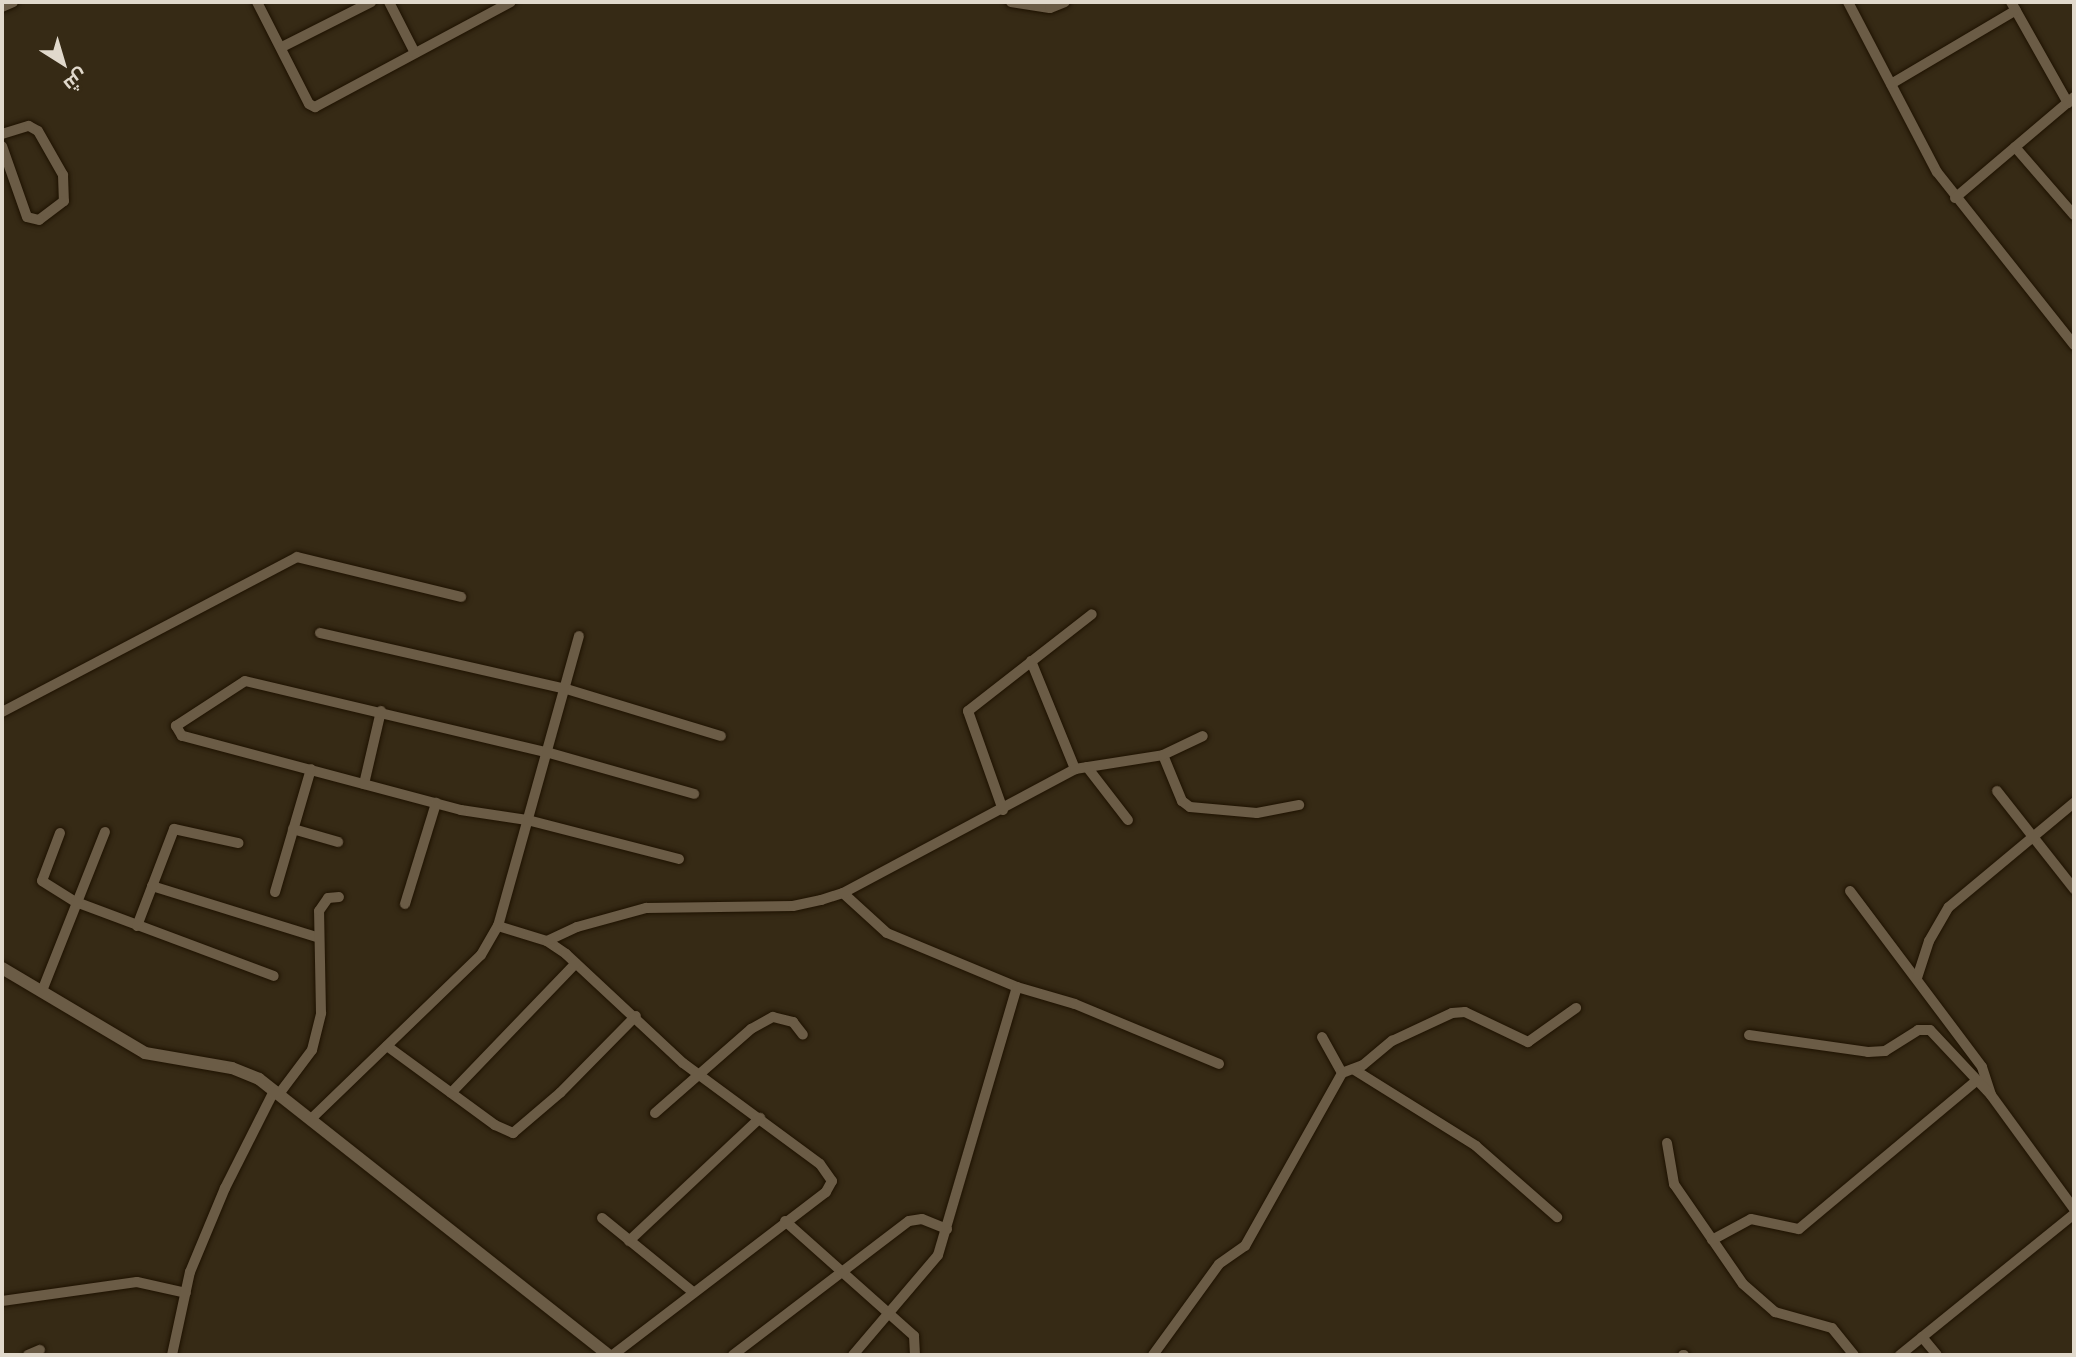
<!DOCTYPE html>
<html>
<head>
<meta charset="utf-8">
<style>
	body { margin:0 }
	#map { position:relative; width:2076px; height:1357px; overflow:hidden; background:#362a15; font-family:Jost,Cairo,sans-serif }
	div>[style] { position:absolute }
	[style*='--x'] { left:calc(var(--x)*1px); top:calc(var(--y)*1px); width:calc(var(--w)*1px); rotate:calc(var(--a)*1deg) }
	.roads { filter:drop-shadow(0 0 2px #1e1201) drop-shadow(0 0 2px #1e1201) }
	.minor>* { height:10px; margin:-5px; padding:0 5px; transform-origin:5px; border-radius:5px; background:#6b5c46 }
	.tertiary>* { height:12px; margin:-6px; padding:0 6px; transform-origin:6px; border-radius:6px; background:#6b5c46 }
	span { translate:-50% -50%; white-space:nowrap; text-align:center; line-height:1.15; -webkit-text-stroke:7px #362a15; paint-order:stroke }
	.frame { position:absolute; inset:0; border:4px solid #e1d9cc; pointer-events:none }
	.north { position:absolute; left:28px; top:28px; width:70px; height:70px; -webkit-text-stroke:5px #362a15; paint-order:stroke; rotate:143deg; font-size:19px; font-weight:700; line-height:28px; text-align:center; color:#e1d9cc }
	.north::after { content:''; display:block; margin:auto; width:24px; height:32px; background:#e1d9cc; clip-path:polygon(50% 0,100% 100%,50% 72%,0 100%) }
</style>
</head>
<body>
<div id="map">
	<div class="roads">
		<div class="minor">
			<i style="--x:257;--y:2;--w:114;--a:63"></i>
			<i style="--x:309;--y:104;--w:7;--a:27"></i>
			<i style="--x:315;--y:107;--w:222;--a:-28.2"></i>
			<i style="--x:389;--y:2;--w:57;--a:63"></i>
			<i style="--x:1011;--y:2;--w:39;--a:9"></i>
			<i style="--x:1050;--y:8;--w:16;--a:-22"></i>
			<i style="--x:1848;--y:2;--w:192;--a:62.4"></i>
			<i style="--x:1937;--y:172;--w:221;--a:51.6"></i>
			<i style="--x:2011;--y:2;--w:116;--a:60.6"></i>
			<i style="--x:2;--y:7;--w:12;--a:-24"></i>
			<i style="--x:282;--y:47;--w:100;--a:-26.8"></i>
			<i style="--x:1891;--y:84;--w:145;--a:-30.6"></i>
			<i style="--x:2;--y:134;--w:28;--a:-17"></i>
			<i style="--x:29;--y:126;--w:10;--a:29"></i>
			<i style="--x:38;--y:131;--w:51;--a:60.4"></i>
			<i style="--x:63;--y:175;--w:26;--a:88"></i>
			<i style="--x:64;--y:201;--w:31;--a:143"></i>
			<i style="--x:39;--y:220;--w:12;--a:-166"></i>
			<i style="--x:27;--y:217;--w:75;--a:-109.4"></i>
			<i style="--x:2015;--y:147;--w:90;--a:49.1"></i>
			<i style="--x:1955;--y:198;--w:156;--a:-40.3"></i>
			<i style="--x:320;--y:633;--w:249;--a:12.8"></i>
			<i style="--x:563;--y:688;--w:165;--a:16.9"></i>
			<i style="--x:1031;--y:661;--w:117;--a:67.8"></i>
			<i style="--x:2;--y:712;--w:333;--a:-27.7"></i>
			<i style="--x:297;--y:557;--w:169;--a:13.7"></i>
			<i style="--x:1163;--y:755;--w:50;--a:67.6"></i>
			<i style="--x:1182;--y:801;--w:10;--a:37"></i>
			<i style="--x:1190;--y:807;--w:67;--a:5.1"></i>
			<i style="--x:1257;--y:813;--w:43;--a:-10.8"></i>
			<i style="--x:1087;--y:767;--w:67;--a:52.3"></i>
			<i style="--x:364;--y:784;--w:75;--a:-76.9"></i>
			<i style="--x:1997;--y:791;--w:125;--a:51.8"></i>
			<i style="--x:1003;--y:810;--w:105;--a:-109.5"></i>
			<i style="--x:968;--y:711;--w:157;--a:-38"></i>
			<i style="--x:293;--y:829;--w:47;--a:16.1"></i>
			<i style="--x:60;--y:833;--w:51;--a:110.6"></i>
			<i style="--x:42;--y:881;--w:40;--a:32"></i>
			<i style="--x:76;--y:902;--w:211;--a:20.5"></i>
			<i style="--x:679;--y:859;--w:157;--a:-165.6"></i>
			<i style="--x:527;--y:820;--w:67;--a:-171.4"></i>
			<i style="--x:461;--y:810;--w:289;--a:-165.1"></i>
			<i style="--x:182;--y:736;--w:12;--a:-121"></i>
			<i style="--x:176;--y:726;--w:82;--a:-33.1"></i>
			<i style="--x:245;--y:681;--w:309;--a:13.3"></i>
			<i style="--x:546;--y:752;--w:154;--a:15.8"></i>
			<i style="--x:152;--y:886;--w:173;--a:17.2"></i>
			<i style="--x:1850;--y:891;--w:220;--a:53.1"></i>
			<i style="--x:1982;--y:1067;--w:29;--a:72"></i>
			<i style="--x:275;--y:892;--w:128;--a:-73.7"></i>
			<i style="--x:843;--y:893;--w:59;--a:42.3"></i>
			<i style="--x:887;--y:933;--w:141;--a:22.6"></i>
			<i style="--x:405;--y:904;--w:106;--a:-72.9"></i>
			<i style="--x:137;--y:926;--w:104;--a:-69.1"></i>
			<i style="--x:174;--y:829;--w:66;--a:12.3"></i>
			<i style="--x:498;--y:926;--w:51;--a:17"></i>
			<i style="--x:547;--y:941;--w:23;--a:34"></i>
			<i style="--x:566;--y:954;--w:160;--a:43"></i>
			<i style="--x:683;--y:1063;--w:170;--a:36.4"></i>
			<i style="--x:820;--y:1164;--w:21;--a:55"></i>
			<i style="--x:832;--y:1181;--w:13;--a:119"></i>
			<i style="--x:826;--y:1192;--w:268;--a:142.6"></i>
			<i style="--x:547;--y:941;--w:33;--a:-25"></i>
			<i style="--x:577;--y:927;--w:72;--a:-15.4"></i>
			<i style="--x:646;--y:908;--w:147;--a:-0.8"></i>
			<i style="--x:793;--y:906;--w:29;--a:-12"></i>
			<i style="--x:821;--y:900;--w:23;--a:-18"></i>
			<i style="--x:843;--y:893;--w:263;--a:-28.1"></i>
			<i style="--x:1075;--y:769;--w:89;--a:-9"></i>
			<i style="--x:1163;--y:755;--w:44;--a:-25.4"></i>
			<i style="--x:1917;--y:978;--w:39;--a:-72"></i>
			<i style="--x:1929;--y:941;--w:39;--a:-60"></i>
			<i style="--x:1949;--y:907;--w:163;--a:-39.8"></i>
			<i style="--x:42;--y:991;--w:171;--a:-68.4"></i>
			<i style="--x:1749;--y:1035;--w:120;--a:8.1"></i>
			<i style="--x:1868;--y:1052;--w:17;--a:-3"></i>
			<i style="--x:1885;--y:1051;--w:39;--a:-32"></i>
			<i style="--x:1918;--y:1030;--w:12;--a:0"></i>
			<i style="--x:1930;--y:1030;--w:89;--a:46.8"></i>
			<i style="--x:1991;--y:1095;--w:141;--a:53.9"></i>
			<i style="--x:1322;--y:1037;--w:41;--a:60.9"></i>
			<i style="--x:387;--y:1046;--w:134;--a:36.2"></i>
			<i style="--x:495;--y:1125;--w:20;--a:24"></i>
			<i style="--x:513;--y:1133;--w:62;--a:-40.4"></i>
			<i style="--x:560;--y:1093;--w:108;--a:-45.4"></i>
			<i style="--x:1353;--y:1069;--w:145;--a:32"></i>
			<i style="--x:1476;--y:1146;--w:108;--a:41.2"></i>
			<i style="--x:451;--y:1093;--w:180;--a:-46.1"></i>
			<i style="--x:279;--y:1094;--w:55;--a:-53.1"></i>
			<i style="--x:312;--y:1050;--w:38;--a:-76"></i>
			<i style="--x:321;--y:1013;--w:102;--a:-91.1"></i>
			<i style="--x:319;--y:911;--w:16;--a:-55"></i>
			<i style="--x:328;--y:898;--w:11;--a:-5"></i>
			<i style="--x:655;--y:1113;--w:128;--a:-41.2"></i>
			<i style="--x:751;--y:1029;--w:25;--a:-29"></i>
			<i style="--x:773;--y:1017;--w:21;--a:14"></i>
			<i style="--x:793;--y:1022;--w:16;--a:52"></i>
			<i style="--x:311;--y:1119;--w:236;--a:-44"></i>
			<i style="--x:481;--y:955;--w:34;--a:-60"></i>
			<i style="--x:498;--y:926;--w:301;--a:-74.4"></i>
			<i style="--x:1667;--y:1143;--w:42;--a:80.3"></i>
			<i style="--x:1674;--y:1184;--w:121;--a:55.4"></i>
			<i style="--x:1743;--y:1284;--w:43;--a:41.2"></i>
			<i style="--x:1775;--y:1312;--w:59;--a:15.7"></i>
			<i style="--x:1832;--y:1328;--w:35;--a:51"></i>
			<i style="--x:602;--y:1218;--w:117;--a:39.1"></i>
			<i style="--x:785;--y:1221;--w:173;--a:41.7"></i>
			<i style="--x:914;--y:1336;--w:19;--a:87"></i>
			<i style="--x:1712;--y:1240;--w:44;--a:-28.3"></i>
			<i style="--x:1751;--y:1219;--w:49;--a:11.8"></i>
			<i style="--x:1799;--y:1229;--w:231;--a:-39.9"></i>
			<i style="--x:629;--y:1241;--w:180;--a:-43.2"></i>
			<i style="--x:2;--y:1301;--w:136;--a:-8"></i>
			<i style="--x:137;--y:1282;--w:50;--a:12.7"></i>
			<i style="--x:1922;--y:1337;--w:23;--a:50"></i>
			<i style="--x:28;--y:1355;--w:13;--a:-23"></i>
			<i style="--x:172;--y:1355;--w:85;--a:-77.8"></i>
			<i style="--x:190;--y:1272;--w:91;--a:-67.4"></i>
			<i style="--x:225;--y:1188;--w:109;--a:-63.2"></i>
			<i style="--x:733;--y:1355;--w:221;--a:-37.3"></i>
			<i style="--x:909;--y:1221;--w:13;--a:-9"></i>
			<i style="--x:922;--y:1219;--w:27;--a:22"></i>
			<i style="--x:853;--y:1355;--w:131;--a:-49.6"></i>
			<i style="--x:938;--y:1255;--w:279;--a:-73.6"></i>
			<i style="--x:1017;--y:987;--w:60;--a:16.3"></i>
			<i style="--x:1075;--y:1004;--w:156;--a:22.6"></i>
			<i style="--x:1153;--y:1355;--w:112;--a:-54"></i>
			<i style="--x:1219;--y:1264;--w:32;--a:-35"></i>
			<i style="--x:1245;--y:1246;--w:198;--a:-60.7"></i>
			<i style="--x:1342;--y:1073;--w:22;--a:-21"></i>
			<i style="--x:1363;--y:1065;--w:38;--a:-40"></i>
			<i style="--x:1392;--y:1041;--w:66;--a:-25"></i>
			<i style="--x:1452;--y:1013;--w:13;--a:-4"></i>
			<i style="--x:1465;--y:1012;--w:70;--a:25.5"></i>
			<i style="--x:1528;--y:1042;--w:59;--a:-35.3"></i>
			<i style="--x:1683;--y:1355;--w:1;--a:0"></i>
			<i style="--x:1900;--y:1355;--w:224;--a:-39"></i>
		</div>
		<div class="tertiary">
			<i style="--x:2;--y:968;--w:166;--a:30.7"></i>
			<i style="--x:145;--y:1053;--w:88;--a:9.8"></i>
			<i style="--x:232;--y:1068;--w:29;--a:22"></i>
			<i style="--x:259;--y:1079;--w:446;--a:38.3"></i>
		</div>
	</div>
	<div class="frame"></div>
	<div class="north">ش</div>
</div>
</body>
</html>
